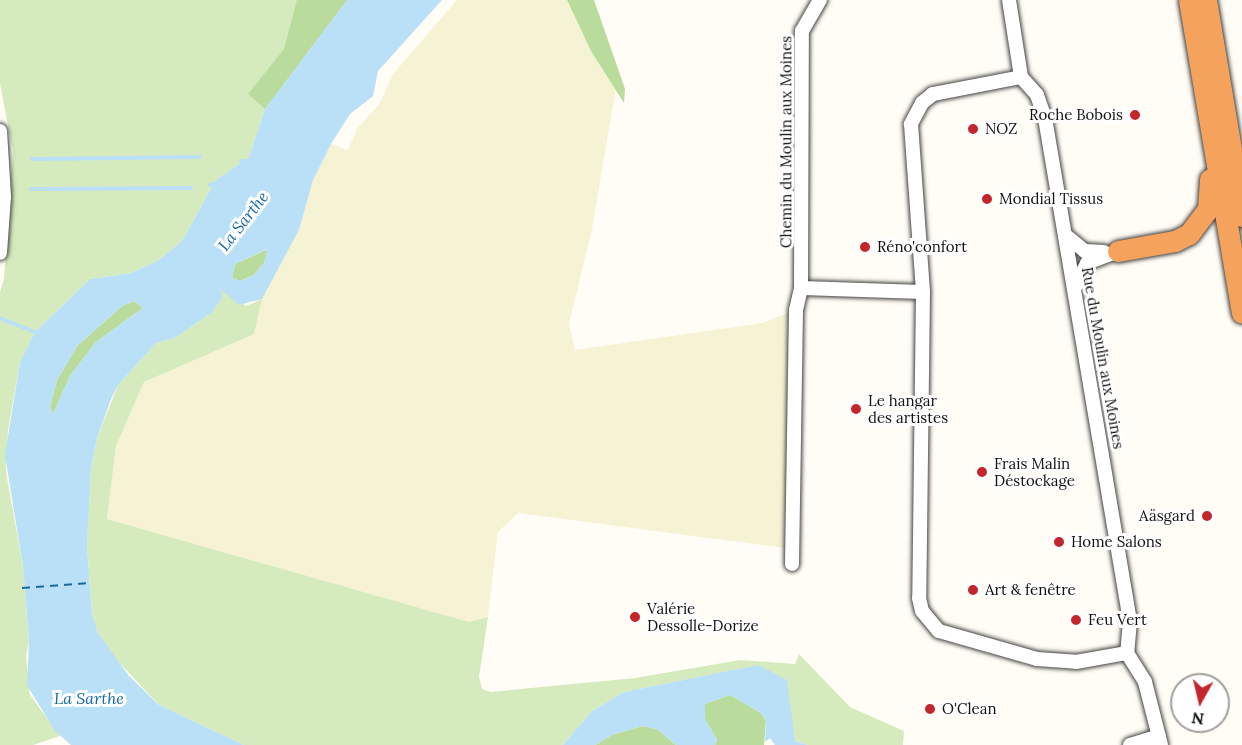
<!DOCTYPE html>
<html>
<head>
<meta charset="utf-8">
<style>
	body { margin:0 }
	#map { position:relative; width:1242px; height:745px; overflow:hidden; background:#fffdf5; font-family:Lora,serif }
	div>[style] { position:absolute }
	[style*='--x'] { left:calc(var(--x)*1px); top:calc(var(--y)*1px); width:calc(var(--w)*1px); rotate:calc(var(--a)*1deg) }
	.farmland>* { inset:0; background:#f6f3d4 }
	.green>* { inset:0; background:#d5ebbd }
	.forest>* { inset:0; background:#b9dc9c }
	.water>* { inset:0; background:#b9e0f7 }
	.stream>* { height:4px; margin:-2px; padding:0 2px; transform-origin:2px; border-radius:2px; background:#b9e0f7 }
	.ferry>* { height:1.5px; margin-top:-0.75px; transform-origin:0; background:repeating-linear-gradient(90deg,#1768a6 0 8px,transparent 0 14px) }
	.roads { filter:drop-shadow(0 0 2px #444) drop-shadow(0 0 2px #444) }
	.minor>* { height:14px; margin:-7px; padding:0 7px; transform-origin:7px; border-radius:7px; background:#fff }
	.highway>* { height:21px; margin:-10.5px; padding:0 10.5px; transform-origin:10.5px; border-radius:10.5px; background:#f5a25d }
	.dots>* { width:16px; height:16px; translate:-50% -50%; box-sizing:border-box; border:3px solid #fff; border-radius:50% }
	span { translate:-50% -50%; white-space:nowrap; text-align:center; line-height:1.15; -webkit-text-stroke:6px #fff; paint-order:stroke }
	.poi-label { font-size:15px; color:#111 }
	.right { translate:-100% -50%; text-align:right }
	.left { translate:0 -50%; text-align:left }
	.street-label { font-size:15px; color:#111 }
	.water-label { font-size:16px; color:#1768a6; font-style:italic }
	.north { position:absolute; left:1170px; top:673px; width:60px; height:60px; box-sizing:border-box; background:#fff; border:2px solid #a0a0a0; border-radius:50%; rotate:188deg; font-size:16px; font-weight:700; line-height:24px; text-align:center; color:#111 }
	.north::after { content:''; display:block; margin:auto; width:21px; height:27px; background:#c4262e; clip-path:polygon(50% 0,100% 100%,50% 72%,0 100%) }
</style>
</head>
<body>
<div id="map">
	<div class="farmland">
		<i style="clip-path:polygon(457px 0,567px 0,591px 51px,616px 87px,592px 229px,569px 324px,575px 350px,762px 323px,796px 310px,793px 549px,518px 513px,498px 532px,488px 617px,469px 622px,107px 519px,116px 446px,144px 382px,254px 333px,262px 299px,299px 230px,313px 180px,331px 144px,348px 150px,357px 129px,380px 103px,393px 74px)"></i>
	</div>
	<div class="green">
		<i style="clip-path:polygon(0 0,347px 0,265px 109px,249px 157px,216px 180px,182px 241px,159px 260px,131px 273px,90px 279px,35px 332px,20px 362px,8px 430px,6px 472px,23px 567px,29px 642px,26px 656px,30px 695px,60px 736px,33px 745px,0 745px,0 292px,4px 279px,13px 151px,0 84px)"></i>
		<i style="clip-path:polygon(221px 289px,246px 306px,262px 299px,254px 334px,144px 382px,116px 446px,107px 519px,469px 622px,488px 617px,479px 677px,482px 689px,491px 692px,635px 678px,740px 660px,795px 664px,799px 654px,850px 707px,904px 731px,903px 745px,808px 745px,795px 741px,759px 665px,624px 692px,592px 711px,563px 745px,244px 745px,159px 705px,114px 657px,98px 633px,92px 613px,87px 546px,91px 469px,97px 438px,118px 385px,156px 343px,175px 338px,211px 313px)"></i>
	</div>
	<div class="forest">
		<i style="clip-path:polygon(297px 0,347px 0,265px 109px,248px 94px,284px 49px)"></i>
		<i style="clip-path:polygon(567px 0,594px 0,625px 89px,624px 103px,591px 51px)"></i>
		<i style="clip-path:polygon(268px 249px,264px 263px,254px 275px,240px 281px,232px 278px,235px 264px)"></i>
		<i style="clip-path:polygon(134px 301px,143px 308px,96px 342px,70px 376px,53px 414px,50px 407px,57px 380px,77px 346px,122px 306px)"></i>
		<i style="clip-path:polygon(730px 695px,761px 713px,766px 721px,764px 745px,715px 745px,717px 740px,705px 719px,705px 704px)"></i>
		<i style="clip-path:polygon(642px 726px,657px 729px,676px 745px,595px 745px,612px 735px)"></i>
	</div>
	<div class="water">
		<i style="clip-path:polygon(evenodd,347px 0,442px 0,378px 71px,373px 96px,350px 114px,331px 144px,313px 180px,299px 230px,262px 299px,239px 305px,220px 289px,223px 297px,211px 313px,175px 338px,156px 343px,118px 385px,111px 399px,97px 438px,91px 469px,87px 546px,92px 613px,98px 633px,129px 676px,159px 705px,244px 745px,71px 745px,55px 731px,27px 685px,29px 642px,23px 567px,5px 455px,20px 362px,35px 332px,90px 279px,131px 273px,159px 260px,182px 241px,216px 180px,249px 157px,265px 109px,347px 0,267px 249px,264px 263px,254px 275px,241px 281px,232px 278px,235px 264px,267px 249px,347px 0,134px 301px,143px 308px,96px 342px,70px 376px,53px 414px,50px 407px,57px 380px,77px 346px,122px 306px,134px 301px)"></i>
		<i style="clip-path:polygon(758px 665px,787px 680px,795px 741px,808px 745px,775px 745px,770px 738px,765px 742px,766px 721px,761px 713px,730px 695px,705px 704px,705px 719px,717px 740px,715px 745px,676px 745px,657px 729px,642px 726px,612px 735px,595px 745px,563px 745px,592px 711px,624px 692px)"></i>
	</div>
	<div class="stream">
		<i style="--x:32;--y:159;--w:168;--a:-0.7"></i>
		<i style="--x:241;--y:161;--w:4;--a:0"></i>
		<i style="--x:210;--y:185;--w:4;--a:-14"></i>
		<i style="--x:31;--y:189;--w:160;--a:-0.4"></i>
		<i style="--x:0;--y:318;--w:38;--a:22"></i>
	</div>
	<div class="ferry">
		<i style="--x:22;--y:588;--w:68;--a:-4.2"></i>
	</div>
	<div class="roads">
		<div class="minor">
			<i style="--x:1009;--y:0;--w:78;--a:81.1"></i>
			<i style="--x:1021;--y:77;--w:24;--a:48"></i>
			<i style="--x:1037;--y:95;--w:24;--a:71"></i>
			<i style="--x:1045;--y:118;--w:510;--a:80.41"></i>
			<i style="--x:1130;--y:621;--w:32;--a:95"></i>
			<i style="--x:1127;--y:653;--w:34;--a:58"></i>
			<i style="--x:1145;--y:682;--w:65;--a:75.7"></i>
			<i style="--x:1021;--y:77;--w:90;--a:169.1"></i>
			<i style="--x:933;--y:94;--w:14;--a:141"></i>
			<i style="--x:922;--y:103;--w:24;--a:118"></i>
			<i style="--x:911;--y:124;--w:168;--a:85.9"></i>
			<i style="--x:923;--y:292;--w:306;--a:90.7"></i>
			<i style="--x:919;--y:598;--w:13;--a:77"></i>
			<i style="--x:922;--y:611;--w:26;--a:50"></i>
			<i style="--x:939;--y:631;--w:102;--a:15.9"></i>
			<i style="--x:1037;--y:659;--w:39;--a:4"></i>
			<i style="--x:1076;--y:662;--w:52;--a:-10"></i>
			<i style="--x:0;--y:131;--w:66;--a:86.5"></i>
			<i style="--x:4;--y:197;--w:56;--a:94.1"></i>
			<i style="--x:1065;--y:235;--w:26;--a:39"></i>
			<i style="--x:1085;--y:251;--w:19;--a:3"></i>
			<i style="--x:1075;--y:287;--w:27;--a:-63"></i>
			<i style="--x:1087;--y:263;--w:33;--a:-21"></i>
			<i style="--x:801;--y:288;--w:122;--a:1.9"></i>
			<i style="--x:792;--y:564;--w:254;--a:-89.1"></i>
			<i style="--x:796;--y:310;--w:23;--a:-77"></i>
			<i style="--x:801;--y:288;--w:257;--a:-89.8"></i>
			<i style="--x:802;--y:31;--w:36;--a:-60"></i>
			<i style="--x:1130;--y:745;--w:30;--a:-17"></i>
		</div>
		<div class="highway">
			<i style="--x:1189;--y:0;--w:317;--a:80.4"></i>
			<i style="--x:1206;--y:0;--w:219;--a:80.5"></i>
			<i style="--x:1118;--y:251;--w:58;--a:-10"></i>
			<i style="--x:1175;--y:241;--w:16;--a:-27"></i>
			<i style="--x:1189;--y:234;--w:31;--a:-53"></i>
			<i style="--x:1208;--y:209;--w:30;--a:-86"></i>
		</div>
	</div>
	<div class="dots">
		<i style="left:1135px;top:115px;background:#c4262e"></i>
		<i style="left:973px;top:129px;background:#c4262e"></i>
		<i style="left:987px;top:199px;background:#c4262e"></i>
		<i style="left:865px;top:247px;background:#c4262e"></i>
		<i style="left:856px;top:409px;background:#c4262e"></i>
		<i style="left:982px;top:472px;background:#c4262e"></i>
		<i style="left:1207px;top:516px;background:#c4262e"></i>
		<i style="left:1059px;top:542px;background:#c4262e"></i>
		<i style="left:973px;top:590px;background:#c4262e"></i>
		<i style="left:635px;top:617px;background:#c4262e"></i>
		<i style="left:1076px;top:620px;background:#c4262e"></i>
		<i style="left:930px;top:709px;background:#c4262e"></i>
	</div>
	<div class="poi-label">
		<span class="right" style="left:1123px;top:115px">Roche Bobois</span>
		<span class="left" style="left:985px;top:129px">NOZ</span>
		<span class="left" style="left:999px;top:199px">Mondial Tissus</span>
		<span class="left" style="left:877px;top:247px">Réno'confort</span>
		<span class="left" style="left:868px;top:409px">Le hangar<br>des artistes</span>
		<span class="left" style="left:994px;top:472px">Frais Malin<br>Déstockage</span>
		<span class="right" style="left:1195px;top:516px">Aäsgard</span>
		<span class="left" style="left:1071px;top:542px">Home Salons</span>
		<span class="left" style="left:985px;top:590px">Art &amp; fenêtre</span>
		<span class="left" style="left:647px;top:617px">Valérie<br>Dessolle-Dorize</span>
		<span class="left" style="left:1088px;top:620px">Feu Vert</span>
		<span class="left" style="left:942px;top:709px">O'Clean</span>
	</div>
	<div class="street-label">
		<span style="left:786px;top:142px;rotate:-90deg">Chemin du Moulin aux Moines</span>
		<span style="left:1103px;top:358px;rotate:80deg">Rue du Moulin aux Moines</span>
	</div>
	<div class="water-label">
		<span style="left:243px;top:221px;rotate:-52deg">La Sarthe</span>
		<span style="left:89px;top:698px">La Sarthe</span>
	</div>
	<div class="north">N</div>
</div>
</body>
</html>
